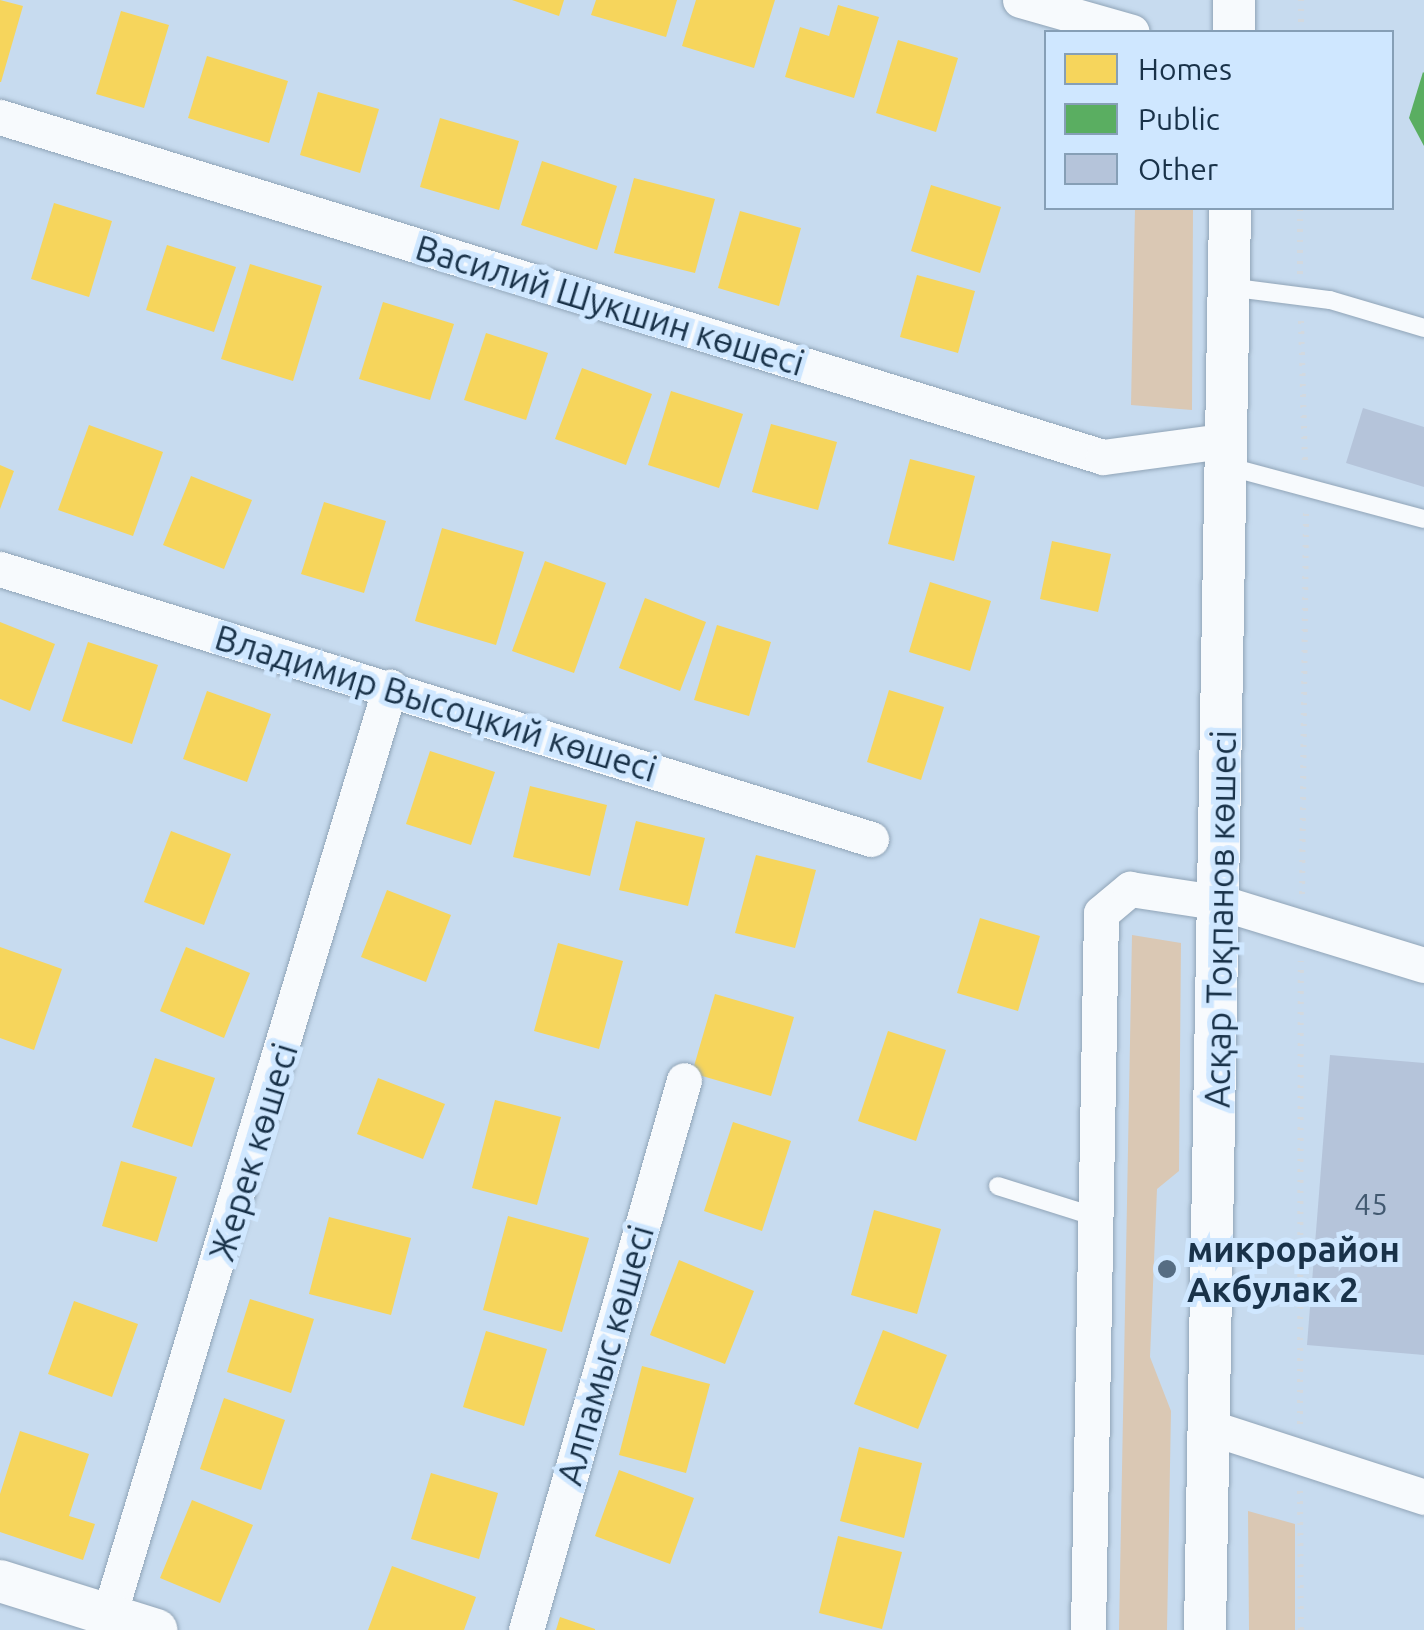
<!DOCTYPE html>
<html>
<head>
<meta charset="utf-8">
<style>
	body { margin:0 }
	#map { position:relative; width:1424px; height:1630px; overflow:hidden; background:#c7dbef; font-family:Ubuntu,sans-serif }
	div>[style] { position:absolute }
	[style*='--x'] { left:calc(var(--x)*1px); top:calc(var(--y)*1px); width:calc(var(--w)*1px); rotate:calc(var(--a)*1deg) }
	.green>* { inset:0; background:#dac8b4 }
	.homes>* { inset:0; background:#f6d55c }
	.public>* { inset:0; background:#5aae61 }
	.building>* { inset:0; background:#b5c4da }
	.path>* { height:6px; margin-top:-3px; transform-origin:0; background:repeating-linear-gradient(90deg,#d2d9e0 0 2.5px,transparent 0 10.5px) }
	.roads { filter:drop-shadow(0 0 2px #90a4b7) drop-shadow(0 0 2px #90a4b7) }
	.service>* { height:18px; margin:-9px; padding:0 9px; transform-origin:9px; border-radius:9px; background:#f7fafd }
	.minor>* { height:35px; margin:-17.5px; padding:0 17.5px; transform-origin:17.5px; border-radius:17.5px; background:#f7fafd }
	.tertiary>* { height:42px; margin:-21px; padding:0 21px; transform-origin:21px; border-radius:21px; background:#f7fafd }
	.dots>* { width:28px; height:28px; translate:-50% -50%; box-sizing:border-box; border:5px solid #cfe7ff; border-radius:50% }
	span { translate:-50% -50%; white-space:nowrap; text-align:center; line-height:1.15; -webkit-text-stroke:10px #cfe7ff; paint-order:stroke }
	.number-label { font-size:30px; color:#425970 }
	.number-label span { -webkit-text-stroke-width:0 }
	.street-label { font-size:35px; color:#193249 }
	.poi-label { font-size:35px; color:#193249; font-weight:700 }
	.left { translate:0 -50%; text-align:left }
	.legend { position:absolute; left:1044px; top:30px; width:350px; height:180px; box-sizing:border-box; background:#cfe7ff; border:2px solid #869fb6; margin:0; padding:12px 18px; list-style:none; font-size:30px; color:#193249 }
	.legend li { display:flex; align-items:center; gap:20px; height:50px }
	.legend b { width:50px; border:2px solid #869fb6 }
</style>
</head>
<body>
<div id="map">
	<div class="green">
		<i style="clip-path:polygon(1135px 208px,1193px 208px,1192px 410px,1131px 405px)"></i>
		<i style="clip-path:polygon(1132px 935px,1181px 943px,1179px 1171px,1157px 1189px,1150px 1357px,1171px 1411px,1167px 1630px,1119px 1630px)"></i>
		<i style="clip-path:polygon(1248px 1511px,1295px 1524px,1295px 1630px,1249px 1630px)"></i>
	</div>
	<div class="homes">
		<i style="clip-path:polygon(0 0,23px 6px,1px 82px,0 82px)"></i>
		<i style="clip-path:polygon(512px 0,564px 0,559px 16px)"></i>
		<i style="clip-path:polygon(596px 0,677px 0,666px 37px,591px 15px)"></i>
		<i style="clip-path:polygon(696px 0,775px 0,754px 68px,682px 46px)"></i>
		<i style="clip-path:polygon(838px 5px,879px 17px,854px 98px,785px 77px,800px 27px,829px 36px)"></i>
		<i style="clip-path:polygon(121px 11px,169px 25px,144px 108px,96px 94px)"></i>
		<i style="clip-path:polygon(898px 40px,958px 58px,936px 132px,876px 113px)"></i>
		<i style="clip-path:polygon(207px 56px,288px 81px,269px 143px,188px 118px)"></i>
		<i style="clip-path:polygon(318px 92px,379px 109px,360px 173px,300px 155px)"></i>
		<i style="clip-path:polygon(440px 118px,519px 141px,499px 210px,420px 187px)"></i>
		<i style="clip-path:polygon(542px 161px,617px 186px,597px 250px,521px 225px)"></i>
		<i style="clip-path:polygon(634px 178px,715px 199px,695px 273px,614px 253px)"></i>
		<i style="clip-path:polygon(931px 185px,1001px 207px,980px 273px,911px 251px)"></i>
		<i style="clip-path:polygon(54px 203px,112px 221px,89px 297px,31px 279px)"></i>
		<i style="clip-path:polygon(740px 211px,801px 228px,779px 306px,718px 288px)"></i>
		<i style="clip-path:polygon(167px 245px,236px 267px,214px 332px,146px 310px)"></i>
		<i style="clip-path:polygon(250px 264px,322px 286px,293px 381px,221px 359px)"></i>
		<i style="clip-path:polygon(917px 275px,975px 291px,958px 353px,900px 337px)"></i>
		<i style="clip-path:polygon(383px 302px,454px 324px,430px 400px,359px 379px)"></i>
		<i style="clip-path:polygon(486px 333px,548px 353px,526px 420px,464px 400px)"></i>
		<i style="clip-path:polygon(582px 368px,652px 394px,626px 465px,555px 439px)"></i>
		<i style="clip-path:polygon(671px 391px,743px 414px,719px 488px,648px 465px)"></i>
		<i style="clip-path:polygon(771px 424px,837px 442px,818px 510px,752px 492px)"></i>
		<i style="clip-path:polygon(89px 425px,163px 452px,133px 536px,58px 510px)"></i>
		<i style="clip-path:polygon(910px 459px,975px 476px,954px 561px,888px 544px)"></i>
		<i style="clip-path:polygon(0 465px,14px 471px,0 509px)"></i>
		<i style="clip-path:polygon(191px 476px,252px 500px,224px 569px,163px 545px)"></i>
		<i style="clip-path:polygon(324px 502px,386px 521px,364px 593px,301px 574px)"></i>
		<i style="clip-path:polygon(442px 528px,524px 552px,496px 645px,415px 621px)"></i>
		<i style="clip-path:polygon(1052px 541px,1111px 554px,1098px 612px,1040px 599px)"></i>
		<i style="clip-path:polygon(545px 561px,606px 583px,574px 673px,512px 651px)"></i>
		<i style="clip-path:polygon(930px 582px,991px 601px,970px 671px,909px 652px)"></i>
		<i style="clip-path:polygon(645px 598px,706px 622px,680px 691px,619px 668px)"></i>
		<i style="clip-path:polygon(0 622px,55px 644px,30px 711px,0 699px)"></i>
		<i style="clip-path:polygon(717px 625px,771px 642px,749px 716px,694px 700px)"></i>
		<i style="clip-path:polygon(88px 642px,158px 665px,132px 744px,62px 721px)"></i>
		<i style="clip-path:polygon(889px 690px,944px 707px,921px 780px,867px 762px)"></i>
		<i style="clip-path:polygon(207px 691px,271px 714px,247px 782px,183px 759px)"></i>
		<i style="clip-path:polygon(430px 751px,495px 772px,471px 845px,406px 824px)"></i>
		<i style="clip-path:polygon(530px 786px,607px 805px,590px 876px,513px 857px)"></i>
		<i style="clip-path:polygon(636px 821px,705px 838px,688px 906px,619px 890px)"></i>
		<i style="clip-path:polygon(171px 831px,231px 854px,204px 925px,144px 902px)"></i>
		<i style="clip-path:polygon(756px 855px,816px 870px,795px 948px,735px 933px)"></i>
		<i style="clip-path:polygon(387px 890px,451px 915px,426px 982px,361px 957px)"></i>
		<i style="clip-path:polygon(980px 918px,1040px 936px,1018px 1011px,957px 993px)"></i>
		<i style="clip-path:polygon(558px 943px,623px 961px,599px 1049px,534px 1031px)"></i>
		<i style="clip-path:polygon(0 947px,62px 969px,34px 1050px,0 1038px)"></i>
		<i style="clip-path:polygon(186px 947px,250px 973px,224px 1038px,160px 1011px)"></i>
		<i style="clip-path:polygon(715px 994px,794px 1017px,771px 1096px,692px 1073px)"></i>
		<i style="clip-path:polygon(888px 1031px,946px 1050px,916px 1141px,858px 1121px)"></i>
		<i style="clip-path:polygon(155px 1058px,215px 1078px,192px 1147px,132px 1127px)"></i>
		<i style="clip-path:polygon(378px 1078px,445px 1104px,423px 1159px,357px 1134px)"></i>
		<i style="clip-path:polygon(495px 1100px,561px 1117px,537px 1205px,472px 1188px)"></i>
		<i style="clip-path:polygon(733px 1122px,791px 1141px,762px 1231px,704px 1211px)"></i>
		<i style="clip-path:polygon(121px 1161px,177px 1177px,157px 1242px,102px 1226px)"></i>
		<i style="clip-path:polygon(874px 1210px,941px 1229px,917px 1314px,851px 1295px)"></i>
		<i style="clip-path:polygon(508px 1216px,589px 1238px,562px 1332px,483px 1310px)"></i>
		<i style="clip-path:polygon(329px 1217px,411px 1238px,391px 1315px,309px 1294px)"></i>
		<i style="clip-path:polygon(679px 1260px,754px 1291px,725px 1364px,650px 1335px)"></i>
		<i style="clip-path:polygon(250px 1299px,314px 1319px,291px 1393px,227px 1372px)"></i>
		<i style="clip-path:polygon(74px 1301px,138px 1324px,112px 1397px,48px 1374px)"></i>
		<i style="clip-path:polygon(883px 1330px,947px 1355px,918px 1429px,854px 1404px)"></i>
		<i style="clip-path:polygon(486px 1331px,547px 1349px,524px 1426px,463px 1407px)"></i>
		<i style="clip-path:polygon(642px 1366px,710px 1384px,686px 1473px,619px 1455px)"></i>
		<i style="clip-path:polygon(224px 1398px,285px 1420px,261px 1490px,200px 1469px)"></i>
		<i style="clip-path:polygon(20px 1431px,89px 1454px,69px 1516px,95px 1524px,83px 1560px,0 1532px,0 1494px)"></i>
		<i style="clip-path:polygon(859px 1447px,922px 1463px,904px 1538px,840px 1521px)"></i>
		<i style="clip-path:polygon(619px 1470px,694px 1498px,670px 1564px,595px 1536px)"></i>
		<i style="clip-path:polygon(431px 1473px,498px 1493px,479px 1559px,411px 1539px)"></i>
		<i style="clip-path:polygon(192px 1500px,253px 1525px,220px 1603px,160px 1578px)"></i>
		<i style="clip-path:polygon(838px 1536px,902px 1552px,882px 1629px,819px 1613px)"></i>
		<i style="clip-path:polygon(392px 1566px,476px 1597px,464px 1630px,368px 1630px)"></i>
		<i style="clip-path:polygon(560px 1617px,595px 1629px,595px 1630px,556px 1630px)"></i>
	</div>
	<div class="public">
		<i style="clip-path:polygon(1423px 72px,1424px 73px,1424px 146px,1409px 118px)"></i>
	</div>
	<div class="building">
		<i style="clip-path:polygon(1363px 408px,1424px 427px,1424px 487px,1346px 463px)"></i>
		<i style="clip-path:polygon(1330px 1055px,1424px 1063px,1424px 1355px,1307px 1345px)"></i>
	</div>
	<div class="path">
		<i style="--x:1301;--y:32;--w:32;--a:-90"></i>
		<i style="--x:1300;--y:274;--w:66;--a:-90"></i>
		<i style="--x:1301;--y:321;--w:143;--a:88.4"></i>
		<i style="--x:1302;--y:894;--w:383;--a:-89.4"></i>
		<i style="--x:1300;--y:1424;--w:463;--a:-89.9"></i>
		<i style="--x:1300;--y:1491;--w:139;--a:89.6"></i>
	</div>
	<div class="roads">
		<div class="service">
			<i style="--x:1228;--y:287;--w:103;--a:7.3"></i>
			<i style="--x:1330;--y:300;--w:98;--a:16.6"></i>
			<i style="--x:1226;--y:466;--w:205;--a:15"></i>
			<i style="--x:998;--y:1186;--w:96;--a:17.5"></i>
		</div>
		<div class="minor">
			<i style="--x:1020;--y:0;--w:116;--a:15.9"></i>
			<i style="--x:0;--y:117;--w:1154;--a:17.13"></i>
			<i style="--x:1103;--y:457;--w:121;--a:-7.6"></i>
			<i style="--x:0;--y:569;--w:912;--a:17.22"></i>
			<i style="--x:1209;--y:1427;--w:226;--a:18"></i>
			<i style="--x:109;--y:1615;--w:970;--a:-73.15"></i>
			<i style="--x:526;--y:1630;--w:572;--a:-73.97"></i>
			<i style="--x:1088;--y:1630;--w:717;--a:-88.96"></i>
			<i style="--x:1101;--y:913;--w:38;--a:-40"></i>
			<i style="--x:1130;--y:889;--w:93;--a:8.7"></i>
			<i style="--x:1222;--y:903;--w:211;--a:17.1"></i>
		</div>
		<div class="tertiary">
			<i style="--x:1234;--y:0;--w:32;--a:90"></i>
			<i style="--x:0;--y:1581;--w:164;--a:17.4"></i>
			<i style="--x:1205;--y:1630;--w:1422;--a:-88.99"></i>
		</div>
	</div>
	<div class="dots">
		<i style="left:1167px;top:1269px;background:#566d83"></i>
	</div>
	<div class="number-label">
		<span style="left:1371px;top:1204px">45</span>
	</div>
	<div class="street-label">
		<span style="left:610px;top:305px;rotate:17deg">Василий Шукшин көшесі</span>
		<span style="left:436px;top:703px;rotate:17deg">Владимир Высоцкий көшесі</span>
		<span style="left:1220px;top:919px;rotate:-89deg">Асқар Тоқпанов көшесі</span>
		<span style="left:253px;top:1152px;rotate:-73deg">Жерек көшесі</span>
		<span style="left:605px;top:1355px;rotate:-74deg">Алпамыс көшесі</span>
	</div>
	<div class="poi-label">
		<span class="left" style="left:1187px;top:1269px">микрорайон<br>Акбулак 2</span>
	</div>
	<ul class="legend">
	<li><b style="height:28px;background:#f6d55c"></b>Homes</li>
	<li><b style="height:28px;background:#5aae61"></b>Public</li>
	<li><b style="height:28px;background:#b5c4da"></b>Other</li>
	</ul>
</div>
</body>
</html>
